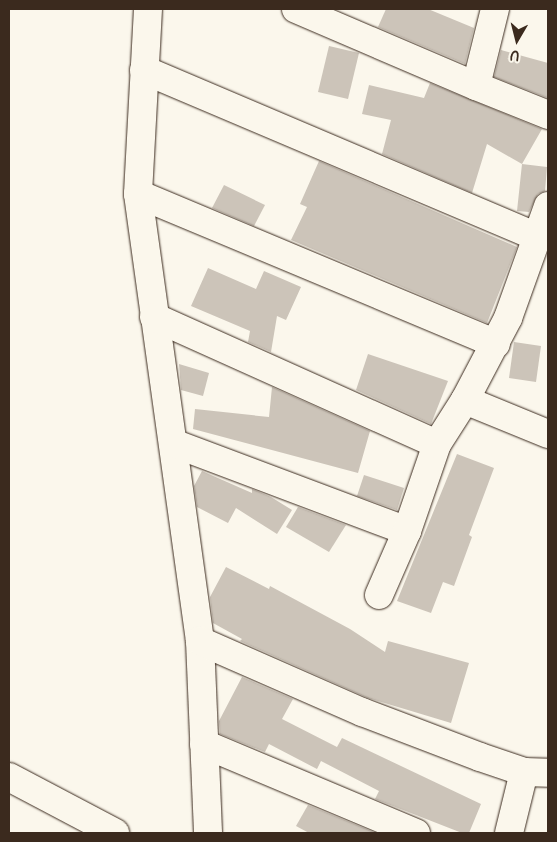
<!DOCTYPE html>
<html>
<head>
<meta charset="utf-8">
<style>
	body { margin:0 }
	#map { position:relative; width:557px; height:842px; overflow:hidden; background:#fbf7ec; font-family:Pangolin,sans-serif }
	div>[style] { position:absolute }
	[style*='--x'] { left:calc(var(--x)*1px); top:calc(var(--y)*1px); width:calc(var(--w)*1px); rotate:calc(var(--a)*1deg) }
	.building>* { inset:0; background:#ccc4b9 }
	.roads { filter:drop-shadow(0 0 1px #3b2a1e) drop-shadow(0 0 1px #3b2a1e) }
	.minor>* { height:28px; margin:-14px; padding:0 14px; transform-origin:14px; border-radius:14px; background:#fbf7ec }
	span { translate:-50% -50%; white-space:nowrap; text-align:center; line-height:1.15; -webkit-text-stroke:4px #fbf7ec; paint-order:stroke }
	.frame { position:absolute; inset:0; border:10px solid #3b2a1e; pointer-events:none }
	.north { position:absolute; left:492px; top:15px; width:50px; height:50px; -webkit-text-stroke:4px #fbf7ec; paint-order:stroke; rotate:188deg; font-size:14px; font-weight:700; line-height:20px; text-align:center; color:#3b2a1e }
	.north::after { content:''; display:block; margin:auto; width:18px; height:22px; background:#3b2a1e; clip-path:polygon(50% 0,100% 100%,50% 72%,0 100%) }
</style>
</head>
<body>
<div id="map">
	<div class="building">
		<i style="clip-path:polygon(386px 9px,428px 9px,474px 28px,465px 64px,378px 27px)"></i>
		<i style="clip-path:polygon(329px 46px,359px 53px,348px 99px,318px 92px)"></i>
		<i style="clip-path:polygon(501px 50px,548px 63px,548px 98px,494px 77px)"></i>
		<i style="clip-path:polygon(430px 83px,542px 129px,522px 164px,487px 144px,472px 193px,382px 154px,391px 120px,362px 114px,369px 85px,424px 98px)"></i>
		<i style="clip-path:polygon(319px 161px,517px 247px,487px 323px,291px 240px,307px 207px,300px 204px)"></i>
		<i style="clip-path:polygon(522px 164px,547px 167px,545px 191px,538px 194px,529px 212px,517px 211px)"></i>
		<i style="clip-path:polygon(224px 185px,265px 205px,254px 226px,212px 208px)"></i>
		<i style="clip-path:polygon(208px 268px,256px 289px,264px 271px,301px 287px,286px 320px,277px 316px,271px 352px,248px 342px,250px 331px,191px 306px)"></i>
		<i style="clip-path:polygon(514px 342px,541px 346px,536px 382px,509px 378px)"></i>
		<i style="clip-path:polygon(368px 354px,448px 381px,431px 424px,356px 390px)"></i>
		<i style="clip-path:polygon(179px 364px,209px 373px,203px 396px,181px 390px)"></i>
		<i style="clip-path:polygon(272px 387px,370px 431px,358px 473px,193px 429px,195px 409px,269px 417px)"></i>
		<i style="clip-path:polygon(457px 454px,494px 468px,469px 535px,472px 537px,454px 586px,443px 582px,431px 613px,397px 601px)"></i>
		<i style="clip-path:polygon(202px 471px,252px 493px,252px 489px,271px 497px,292px 510px,277px 534px,236px 508px,228px 523px,197px 507px,194px 486px)"></i>
		<i style="clip-path:polygon(364px 475px,404px 488px,397px 510px,357px 496px)"></i>
		<i style="clip-path:polygon(298px 507px,346px 525px,329px 552px,286px 527px)"></i>
		<i style="clip-path:polygon(226px 567px,269px 589px,270px 586px,350px 629px,385px 652px,388px 641px,469px 663px,451px 723px,368px 698px,240px 641px,242px 639px,213px 623px,210px 597px)"></i>
		<i style="clip-path:polygon(242px 677px,293px 699px,282px 719px,337px 747px,342px 738px,481px 804px,469px 833px,462px 833px,375px 799px,379px 791px,321px 761px,317px 769px,269px 744px,265px 752px,220px 734px,219px 721px)"></i>
		<i style="clip-path:polygon(308px 805px,376px 833px,309px 833px,296px 826px)"></i>
	</div>
	<div class="roads">
		<div class="minor">
			<i style="--x:148;--y:9;--w:185;--a:93.1"></i>
			<i style="--x:138;--y:194;--w:451;--a:82.1"></i>
			<i style="--x:200;--y:641;--w:192;--a:87.6"></i>
			<i style="--x:296;--y:9;--w:196;--a:23.2"></i>
			<i style="--x:495;--y:9;--w:79;--a:103.9"></i>
			<i style="--x:476;--y:86;--w:78;--a:21.9"></i>
			<i style="--x:144;--y:70;--w:427;--a:23"></i>
			<i style="--x:138;--y:194;--w:388;--a:22.7"></i>
			<i style="--x:154;--y:317;--w:310;--a:24.2"></i>
			<i style="--x:465;--y:400;--w:90;--a:22.3"></i>
			<i style="--x:173;--y:443;--w:250;--a:20.6"></i>
			<i style="--x:379;--y:595;--w:70;--a:-66.4"></i>
			<i style="--x:407;--y:531;--w:92;--a:-71"></i>
			<i style="--x:437;--y:444;--w:52;--a:-57.5"></i>
			<i style="--x:465;--y:400;--w:93;--a:-62.3"></i>
			<i style="--x:508;--y:318;--w:119;--a:-70.3"></i>
			<i style="--x:200;--y:641;--w:177;--a:23.7"></i>
			<i style="--x:362;--y:712;--w:126;--a:20.9"></i>
			<i style="--x:480;--y:757;--w:46;--a:18.8"></i>
			<i style="--x:524;--y:772;--w:24;--a:2"></i>
			<i style="--x:204;--y:744;--w:230;--a:22.8"></i>
			<i style="--x:9;--y:777;--w:120;--a:27.8"></i>
			<i style="--x:509;--y:833;--w:63;--a:-76.2"></i>
		</div>
	</div>
	<div class="frame"></div>
	<div class="north">U</div>
</div>
</body>
</html>
